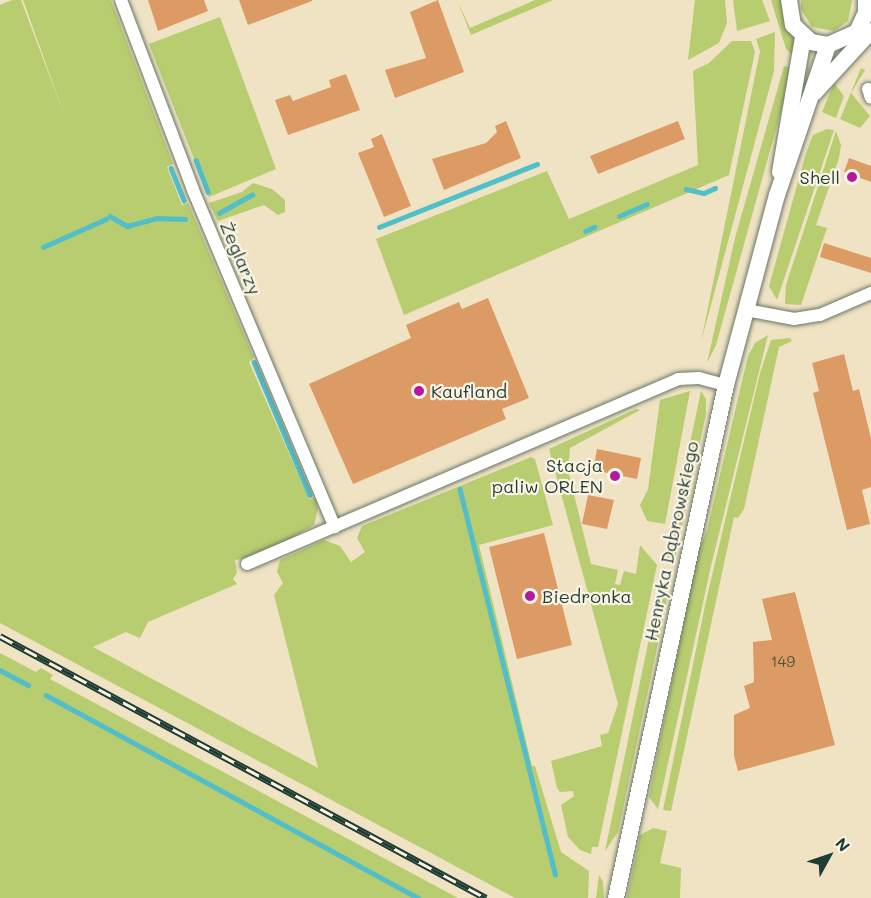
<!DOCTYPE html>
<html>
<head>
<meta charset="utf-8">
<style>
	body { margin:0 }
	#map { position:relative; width:871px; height:898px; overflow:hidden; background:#f0e3c4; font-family:Mali,sans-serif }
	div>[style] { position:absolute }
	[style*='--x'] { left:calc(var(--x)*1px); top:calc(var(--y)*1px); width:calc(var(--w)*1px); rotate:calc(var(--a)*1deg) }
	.green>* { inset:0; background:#b8cc70 }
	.stream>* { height:4.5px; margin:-2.25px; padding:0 2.25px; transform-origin:2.25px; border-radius:2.25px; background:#51beca }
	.building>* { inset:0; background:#dc9b65 }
	.roads { filter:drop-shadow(0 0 2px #687766) drop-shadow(0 0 2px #687766) }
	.minor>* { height:12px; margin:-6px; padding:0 6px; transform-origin:6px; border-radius:6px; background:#fff }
	.secondary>* { height:16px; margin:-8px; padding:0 8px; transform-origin:8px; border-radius:8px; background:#fff }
	.rail>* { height:7px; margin-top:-3.5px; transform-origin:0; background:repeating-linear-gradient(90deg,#fcf5e5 0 14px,#1f3d34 0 28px); box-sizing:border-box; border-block:2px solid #1f3d34 }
	.dots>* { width:16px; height:16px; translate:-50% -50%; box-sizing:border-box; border:3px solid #fcf5e5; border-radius:50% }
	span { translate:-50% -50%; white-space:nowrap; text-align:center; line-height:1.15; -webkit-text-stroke:4.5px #fcf5e5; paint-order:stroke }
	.number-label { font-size:15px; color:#4e5440 }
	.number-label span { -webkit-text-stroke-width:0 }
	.poi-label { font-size:18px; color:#1f3d34 }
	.right { translate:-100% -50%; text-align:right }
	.left { translate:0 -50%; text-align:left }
	.street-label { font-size:18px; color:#1f3d34 }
	.north { position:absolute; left:799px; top:826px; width:60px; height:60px; -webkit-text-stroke:4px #fcf5e5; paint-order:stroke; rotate:50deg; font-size:16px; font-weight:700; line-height:24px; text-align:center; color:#1f3d34 }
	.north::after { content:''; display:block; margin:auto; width:21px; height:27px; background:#1f3d34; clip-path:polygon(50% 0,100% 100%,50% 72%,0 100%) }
</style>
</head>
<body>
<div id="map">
	<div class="green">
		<i style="clip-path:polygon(12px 0,21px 0,65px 117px,23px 0,111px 0,173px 164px,167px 167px,182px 205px,188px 203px,254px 358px,249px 362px,309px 499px,315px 498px,318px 509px,314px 525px,293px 537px,294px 540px,251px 558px,235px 560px,237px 573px,233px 579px,237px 584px,148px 622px,140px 638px,126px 632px,93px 647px,318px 768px,274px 595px,283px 583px,277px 572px,280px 560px,324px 540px,340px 546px,351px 562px,365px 552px,357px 538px,362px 526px,531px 457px,535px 459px,553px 525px,479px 545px,532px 766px,535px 766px,561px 852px,589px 871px,588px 898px,515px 898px,0 623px,0 5px)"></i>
		<i style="clip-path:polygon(457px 0,470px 28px,535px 0,553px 0,471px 35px)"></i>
		<i style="clip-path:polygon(695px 0,725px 0,727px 23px,719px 43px,688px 60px)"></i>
		<i style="clip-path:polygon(733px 0,762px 0,770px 21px,737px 31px)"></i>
		<i style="clip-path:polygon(771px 0,784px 0,796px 41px,794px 56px,786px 49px)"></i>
		<i style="clip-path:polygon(852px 0,848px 21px,834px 31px,812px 27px,801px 9px,801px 0)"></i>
		<i style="clip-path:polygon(220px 17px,276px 169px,209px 197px,149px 44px)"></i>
		<i style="clip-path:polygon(775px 32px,774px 71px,701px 342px,760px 51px,756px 39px)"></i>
		<i style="clip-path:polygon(732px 41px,751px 41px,755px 52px,729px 175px,404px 315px,376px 239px,547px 171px,569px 219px,698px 165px,693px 71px,709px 63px)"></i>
		<i style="clip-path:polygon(784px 66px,793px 68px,716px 345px,707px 363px,735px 238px)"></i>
		<i style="clip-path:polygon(861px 68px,865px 70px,851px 93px,870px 116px,860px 128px,840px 119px)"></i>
		<i style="clip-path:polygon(834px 83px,844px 96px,836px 118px,822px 112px)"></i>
		<i style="clip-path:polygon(827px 129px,834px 130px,777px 300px,769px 286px,806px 153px,813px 135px)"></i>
		<i style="clip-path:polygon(836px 131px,841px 145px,839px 158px,816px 225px,827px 228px,801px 305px,785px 304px,786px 285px)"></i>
		<i style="clip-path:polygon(253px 183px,272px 189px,285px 200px,285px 212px,278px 215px,264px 205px,218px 221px,209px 203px,242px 192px)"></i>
		<i style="clip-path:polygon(768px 335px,711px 566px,658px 809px,649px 797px,696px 558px,707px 530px,748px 356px,755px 343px)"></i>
		<i style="clip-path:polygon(790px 338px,792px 341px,779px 347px,744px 509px,738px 518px,734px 517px,671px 811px,663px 810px,706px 601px,760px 373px,771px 340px)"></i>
		<i style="clip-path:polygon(690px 391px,665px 524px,647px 521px,640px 505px,648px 489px,660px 400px)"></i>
		<i style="clip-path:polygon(701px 391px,706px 399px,706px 414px,675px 559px,669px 561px,666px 557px)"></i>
		<i style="clip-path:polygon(636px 409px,640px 410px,570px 448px,568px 470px,591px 564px,618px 570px,615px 584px,620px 585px,624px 571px,636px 574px,640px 545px,657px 565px,598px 847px,592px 847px,591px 854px,580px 850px,568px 837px,561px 805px,574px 796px,573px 791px,560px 792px,557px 788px,551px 761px,602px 746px,600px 735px,608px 733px,618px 704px,549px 449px)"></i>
		<i style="clip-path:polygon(662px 576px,667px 596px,665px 610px,618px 832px,605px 851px)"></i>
		<i style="clip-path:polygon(0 653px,36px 672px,41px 668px,53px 675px,50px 679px,458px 898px,0 898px)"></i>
		<i style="clip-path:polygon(653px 828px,667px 831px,660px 863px,681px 868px,680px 898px,627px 898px,640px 835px)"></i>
		<i style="clip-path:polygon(599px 875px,603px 882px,604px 898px,596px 898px)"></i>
	</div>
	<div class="stream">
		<i style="--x:196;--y:160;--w:34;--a:69"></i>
		<i style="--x:171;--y:168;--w:35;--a:68"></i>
		<i style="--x:686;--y:189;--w:18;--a:13"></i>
		<i style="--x:704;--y:193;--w:12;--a:-24"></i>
		<i style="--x:219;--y:213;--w:38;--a:-29"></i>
		<i style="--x:110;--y:216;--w:20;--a:30"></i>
		<i style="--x:127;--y:226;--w:30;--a:-15"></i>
		<i style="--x:156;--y:218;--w:29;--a:2"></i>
		<i style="--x:619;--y:216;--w:30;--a:-23"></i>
		<i style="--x:379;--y:227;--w:170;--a:-21.7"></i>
		<i style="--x:585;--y:231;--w:10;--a:-24"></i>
		<i style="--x:43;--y:247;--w:69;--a:-24"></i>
		<i style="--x:254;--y:362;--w:144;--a:67.2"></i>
		<i style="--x:460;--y:489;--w:397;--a:76.1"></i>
		<i style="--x:0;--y:670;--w:32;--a:28"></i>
		<i style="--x:46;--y:695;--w:424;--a:28.6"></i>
	</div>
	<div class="building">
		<i style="clip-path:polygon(148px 0,204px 0,208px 11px,158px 31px)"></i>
		<i style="clip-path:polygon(239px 0,312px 0,312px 1px,248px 25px)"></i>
		<i style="clip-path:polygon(438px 0,464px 72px,395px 98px,385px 70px,426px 58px,410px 12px)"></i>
		<i style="clip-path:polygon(346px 74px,360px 110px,288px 135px,275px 100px,290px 95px,293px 101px,331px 87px,329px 80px)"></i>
		<i style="clip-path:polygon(506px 121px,521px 158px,444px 190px,432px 159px,486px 143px,497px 132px,495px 126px)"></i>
		<i style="clip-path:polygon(678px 121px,685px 139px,598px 174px,590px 156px)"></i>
		<i style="clip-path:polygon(382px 134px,411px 206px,384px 217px,358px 153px,374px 147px,371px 139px)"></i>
		<i style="clip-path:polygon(849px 158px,871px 166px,871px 182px,844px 172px)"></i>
		<i style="clip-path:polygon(824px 243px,871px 258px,871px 273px,820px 257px)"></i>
		<i style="clip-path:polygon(488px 298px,529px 398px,502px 409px,506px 419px,353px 484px,309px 384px,411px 338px,406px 325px,459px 302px,462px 309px)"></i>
		<i style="clip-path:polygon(844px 354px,853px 391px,859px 389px,871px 438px,871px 487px,862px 490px,870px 524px,847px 530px,813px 393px,819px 391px,812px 363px)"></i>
		<i style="clip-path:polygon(597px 449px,641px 458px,637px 479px,593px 470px)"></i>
		<i style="clip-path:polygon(588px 495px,614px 500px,607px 529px,582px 524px)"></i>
		<i style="clip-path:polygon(544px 533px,572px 645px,517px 659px,489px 547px)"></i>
		<i style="clip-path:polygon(795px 592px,835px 745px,738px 771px,734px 756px,734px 715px,750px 708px,744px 686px,754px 682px,753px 642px,772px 640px,762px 599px)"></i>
	</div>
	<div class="roads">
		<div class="minor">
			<i style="--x:121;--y:0;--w:203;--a:69.2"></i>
			<i style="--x:193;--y:190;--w:366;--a:67.2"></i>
			<i style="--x:868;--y:89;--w:9;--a:72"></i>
			<i style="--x:746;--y:310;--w:49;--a:10.6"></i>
			<i style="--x:794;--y:319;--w:26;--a:-9"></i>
			<i style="--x:820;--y:315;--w:56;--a:-23.3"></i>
			<i style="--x:247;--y:564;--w:469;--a:-23.2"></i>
			<i style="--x:678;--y:379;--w:21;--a:-3"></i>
			<i style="--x:699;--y:378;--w:28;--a:15"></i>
		</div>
		<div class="secondary">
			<i style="--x:789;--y:0;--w:25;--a:81"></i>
			<i style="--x:793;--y:25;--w:25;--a:43"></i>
			<i style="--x:811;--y:42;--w:17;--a:10"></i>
			<i style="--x:828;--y:45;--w:32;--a:-24"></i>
			<i style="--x:857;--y:32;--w:21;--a:-65"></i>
			<i style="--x:866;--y:13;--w:13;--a:-90"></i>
			<i style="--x:814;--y:93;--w:84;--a:-47.4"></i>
			<i style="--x:780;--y:172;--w:137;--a:-80.3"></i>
			<i style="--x:616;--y:898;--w:525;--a:-77.9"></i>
			<i style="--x:726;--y:385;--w:197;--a:-75"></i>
			<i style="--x:777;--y:195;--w:158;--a:-71.2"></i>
		</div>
	</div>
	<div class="rail">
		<i style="--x:0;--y:636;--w:552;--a:28.33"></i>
	</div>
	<div class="dots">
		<i style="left:852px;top:177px;background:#b5179e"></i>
		<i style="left:419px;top:391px;background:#b5179e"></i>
		<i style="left:615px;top:476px;background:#b5179e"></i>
		<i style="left:530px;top:596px;background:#b5179e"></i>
	</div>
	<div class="number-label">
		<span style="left:783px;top:662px">149</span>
	</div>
	<div class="poi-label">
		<span class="right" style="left:840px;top:177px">Shell</span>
		<span class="left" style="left:431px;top:391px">Kaufland</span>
		<span class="right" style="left:603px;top:476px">Stacja<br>paliw ORLEN</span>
		<span class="left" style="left:542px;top:596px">Biedronka</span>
	</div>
	<div class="street-label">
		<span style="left:241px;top:258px;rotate:67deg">Żeglarzy</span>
		<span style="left:671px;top:541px;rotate:-78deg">Henryka Dąbrowskiego</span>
	</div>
	<div class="north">N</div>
</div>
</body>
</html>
